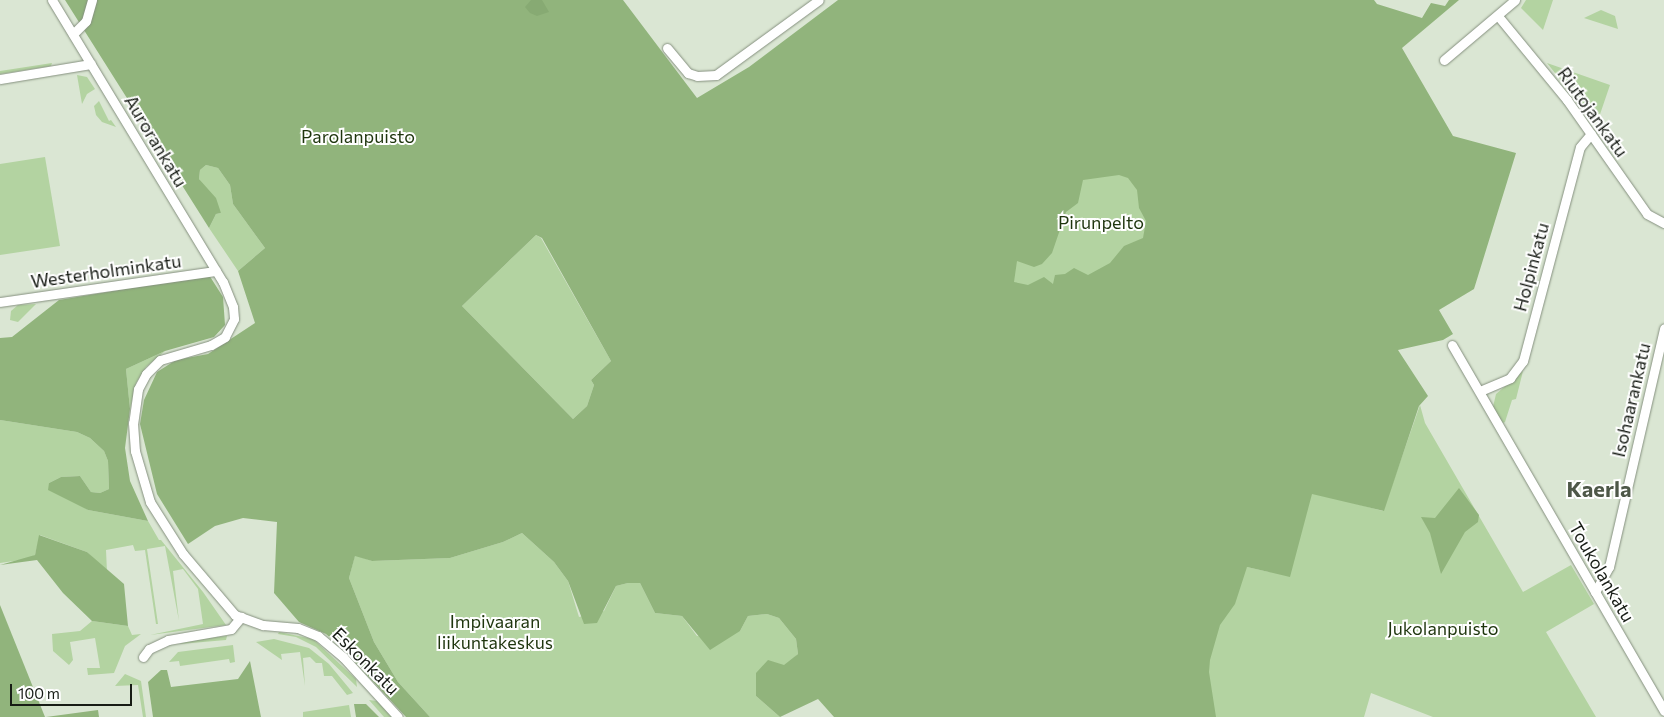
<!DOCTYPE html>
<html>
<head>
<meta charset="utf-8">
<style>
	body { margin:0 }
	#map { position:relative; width:1664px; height:717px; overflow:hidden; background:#dae6d3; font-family:Commissioner,sans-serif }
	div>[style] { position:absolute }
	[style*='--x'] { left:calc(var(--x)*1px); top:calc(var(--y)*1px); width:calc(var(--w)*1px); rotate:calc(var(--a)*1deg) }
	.green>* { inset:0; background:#b3d3a1 }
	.forest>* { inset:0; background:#91b47c }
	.water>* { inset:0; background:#87aa73 }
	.roads { filter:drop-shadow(0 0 1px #85907f) drop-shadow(0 0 1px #85907f) }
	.minor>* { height:9px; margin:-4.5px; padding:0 4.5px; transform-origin:4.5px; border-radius:4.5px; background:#fff }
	span { translate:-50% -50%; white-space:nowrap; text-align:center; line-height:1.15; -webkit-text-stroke:4px #fff; paint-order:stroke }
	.street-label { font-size:18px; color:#171c15 }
	.park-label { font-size:18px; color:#1e350d }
	.district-label { font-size:22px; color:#4e5848; font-weight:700 }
	.scale { position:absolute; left:10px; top:684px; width:122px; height:22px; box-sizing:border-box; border:2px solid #171c15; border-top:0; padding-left:6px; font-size:15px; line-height:18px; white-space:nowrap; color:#171c15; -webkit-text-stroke:4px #fff; paint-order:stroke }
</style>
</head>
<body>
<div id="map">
	<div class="green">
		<i style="clip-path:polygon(1526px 0,1553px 0,1543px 30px,1521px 8px)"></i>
		<i style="clip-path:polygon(1601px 10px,1615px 16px,1618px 29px,1584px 18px)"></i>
		<i style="clip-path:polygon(52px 63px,51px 66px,0 74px,0 71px)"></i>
		<i style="clip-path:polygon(1547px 63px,1610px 85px,1596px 126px,1584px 109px)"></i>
		<i style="clip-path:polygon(77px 75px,87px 77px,95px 89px,87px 94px,82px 104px)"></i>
		<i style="clip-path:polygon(99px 101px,109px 121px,111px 120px,116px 127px,102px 122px,96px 115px,94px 106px)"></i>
		<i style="clip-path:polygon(45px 157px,60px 246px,0 255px,0 164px)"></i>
		<i style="clip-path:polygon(1133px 164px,1157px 249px,1026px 305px,1002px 276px,1079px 174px)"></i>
		<i style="clip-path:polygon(206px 165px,218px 168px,230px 185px,233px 204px,265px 248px,238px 271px,209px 228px,216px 214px,221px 213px,199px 179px,200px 170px)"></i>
		<i style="clip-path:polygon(536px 235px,541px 238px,611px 361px,591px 380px,594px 385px,587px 406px,573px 419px,462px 306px)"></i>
		<i style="clip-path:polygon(36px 304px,18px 322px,10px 320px,11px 311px,18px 305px)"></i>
		<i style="clip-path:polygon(165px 351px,146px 367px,136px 383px,130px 409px,126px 369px)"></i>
		<i style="clip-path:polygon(1523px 371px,1516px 399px,1512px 400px,1505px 422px,1501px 424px,1493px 407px,1496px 394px)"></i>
		<i style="clip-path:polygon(1420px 405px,1425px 423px,1523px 592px,1571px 565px,1594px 604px,1546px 632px,1596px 717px,1433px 717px,1371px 693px,1364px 717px,1014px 717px,1247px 567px,1269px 572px,1255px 477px,1383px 511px)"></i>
		<i style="clip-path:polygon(0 420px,77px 432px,90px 438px,104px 451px,108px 461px,109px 489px,100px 493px,91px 492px,80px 476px,61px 477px,49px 483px,88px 510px,148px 521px,159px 540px,161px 540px,203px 592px,226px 625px,150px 635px,203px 624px,198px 589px,183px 569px,173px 571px,179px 621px,165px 546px,147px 549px,158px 624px,156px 624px,145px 550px,135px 551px,133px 545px,106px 550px,107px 572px,87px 552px,40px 535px,35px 555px,28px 559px,0 563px)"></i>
		<i style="clip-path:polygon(522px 533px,554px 562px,568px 581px,579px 617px,604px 611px,616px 586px,628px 583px,640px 583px,655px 613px,682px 616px,697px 636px,740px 631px,748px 616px,767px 614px,779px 618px,796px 639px,798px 654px,756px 696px,780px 717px,430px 717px,398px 682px,374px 642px,349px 578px,355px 555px,372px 561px,450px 558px,503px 542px)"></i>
		<i style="clip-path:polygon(92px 621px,128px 626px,132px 635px,141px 634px,125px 646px,114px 673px,88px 675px,87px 668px,100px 668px,95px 638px,70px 642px,73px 660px,69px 665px,53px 651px,52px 634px,80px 631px)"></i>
		<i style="clip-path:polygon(279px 632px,313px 639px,356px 679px,357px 687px,316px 647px,296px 637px,278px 634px)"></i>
		<i style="clip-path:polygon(227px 636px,226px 640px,180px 644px,189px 640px)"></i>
		<i style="clip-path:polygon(274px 639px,309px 648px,329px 664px,353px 693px,347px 695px,332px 676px,324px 676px,322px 663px,316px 663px,310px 657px,303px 658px,305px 686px,300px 652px,281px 654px,282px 660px,256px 642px)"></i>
		<i style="clip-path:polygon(233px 645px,235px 662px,230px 663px,229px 659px,180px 666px,179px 661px,169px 662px,178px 652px)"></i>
		<i style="clip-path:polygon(125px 674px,141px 681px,146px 717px,143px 717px,138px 685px,115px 686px)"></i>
		<i style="clip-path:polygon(369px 700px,377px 701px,392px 717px,384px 717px)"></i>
		<i style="clip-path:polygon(349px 705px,351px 717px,303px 717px,303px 712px)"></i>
	</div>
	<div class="forest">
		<i style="clip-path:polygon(evenodd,65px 0,623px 0,697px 98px,749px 67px,838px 0,1374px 0,1377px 4px,1422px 18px,1431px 3px,1445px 6px,1449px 0,1459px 0,1402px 48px,1453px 136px,1516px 153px,1474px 289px,1439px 310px,1453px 334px,1443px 340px,1398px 350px,1428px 396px,1419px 406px,1384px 511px,1312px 494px,1290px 577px,1247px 567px,1235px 604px,1220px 625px,1210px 660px,1209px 672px,1216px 717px,834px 717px,818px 699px,780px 717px,756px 696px,756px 673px,768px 660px,784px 665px,798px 654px,796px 639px,779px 618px,767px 614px,748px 616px,740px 631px,710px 650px,682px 616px,655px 613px,640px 583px,628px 583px,616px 586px,597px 623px,584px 624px,568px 581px,554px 562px,522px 533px,503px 542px,450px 558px,372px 561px,355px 556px,349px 578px,374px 642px,398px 682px,430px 717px,406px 717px,340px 646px,326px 634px,299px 622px,274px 593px,277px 522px,243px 518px,215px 526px,188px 544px,157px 494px,140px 424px,144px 400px,157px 372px,176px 360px,208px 354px,255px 323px,238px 271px,265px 248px,233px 204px,230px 185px,218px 168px,206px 165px,200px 170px,199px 179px,216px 198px,221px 213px,216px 214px,209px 228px,65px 0,1119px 175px,1128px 178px,1137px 190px,1139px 208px,1146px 221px,1143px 238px,1124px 246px,1110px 263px,1088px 275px,1074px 268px,1065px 274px,1055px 275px,1053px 284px,1044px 277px,1028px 285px,1014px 282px,1017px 261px,1034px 267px,1042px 264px,1052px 253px,1066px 212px,1078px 203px,1083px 180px,1119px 175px,65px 0,536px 235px,542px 238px,611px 361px,591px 380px,594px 385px,587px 406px,573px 419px,462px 306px,536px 235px)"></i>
		<i style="clip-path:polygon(209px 275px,223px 297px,225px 325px,214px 337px,165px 351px,126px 369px,130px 409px,125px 448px,130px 481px,148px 521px,88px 510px,48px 490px,49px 483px,61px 477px,80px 476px,91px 492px,100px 493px,109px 489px,108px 461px,104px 451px,90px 438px,77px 432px,0 420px,0 338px,12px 337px,59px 300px)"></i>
		<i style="clip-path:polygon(1459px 488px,1479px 515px,1478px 522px,1465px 532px,1441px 574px,1430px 533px,1421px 517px,1435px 518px)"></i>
		<i style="clip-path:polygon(39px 535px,87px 552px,124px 584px,128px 626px,92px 621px,63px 593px,37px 560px,0 565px,35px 555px)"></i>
		<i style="clip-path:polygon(0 605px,45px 717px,0 717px)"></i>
		<i style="clip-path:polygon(250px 661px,261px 717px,153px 717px,148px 682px,161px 670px,167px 670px,171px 687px,238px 679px)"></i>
		<i style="clip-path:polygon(354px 704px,366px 704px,379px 717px,356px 717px)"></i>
		<i style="clip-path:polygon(98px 710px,99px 717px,46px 717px)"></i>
	</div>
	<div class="water">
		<i style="clip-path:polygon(531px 0,542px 0,549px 12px,537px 16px,530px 13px,525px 7px)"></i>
	</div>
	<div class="roads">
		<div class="minor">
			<i style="--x:52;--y:0;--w:330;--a:58.8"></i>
			<i style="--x:223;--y:282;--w:27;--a:68"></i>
			<i style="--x:233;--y:307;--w:12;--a:85"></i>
			<i style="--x:234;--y:319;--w:20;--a:117"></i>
			<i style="--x:225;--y:337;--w:16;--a:150"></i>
			<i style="--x:211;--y:345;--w:53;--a:163.6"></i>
			<i style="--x:160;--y:360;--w:20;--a:135"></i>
			<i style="--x:146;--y:374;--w:17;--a:118"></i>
			<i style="--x:138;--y:389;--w:34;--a:98"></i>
			<i style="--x:133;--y:423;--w:28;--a:86"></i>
			<i style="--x:135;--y:451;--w:53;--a:73.6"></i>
			<i style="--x:150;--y:502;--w:62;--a:57.6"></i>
			<i style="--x:183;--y:554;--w:80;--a:49.6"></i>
			<i style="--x:235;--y:615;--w:30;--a:20"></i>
			<i style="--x:263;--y:625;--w:35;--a:5"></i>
			<i style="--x:298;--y:628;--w:22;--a:22"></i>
			<i style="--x:318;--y:636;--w:33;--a:40"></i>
			<i style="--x:343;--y:657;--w:81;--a:47.5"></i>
			<i style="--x:1498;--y:16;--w:109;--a:50.6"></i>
			<i style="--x:1567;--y:100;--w:139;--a:54.9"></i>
			<i style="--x:1647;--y:214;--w:19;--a:28"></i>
			<i style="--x:73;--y:34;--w:18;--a:-45"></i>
			<i style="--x:86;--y:21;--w:22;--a:-74"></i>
			<i style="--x:667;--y:48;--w:33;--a:50"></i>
			<i style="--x:688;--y:73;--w:9;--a:18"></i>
			<i style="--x:697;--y:76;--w:19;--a:-3"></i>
			<i style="--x:716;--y:75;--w:127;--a:-36.1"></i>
			<i style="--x:1444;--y:60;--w:93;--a:-40.2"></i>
			<i style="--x:0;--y:79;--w:92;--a:-9.4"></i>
			<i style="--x:0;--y:302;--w:218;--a:-8.2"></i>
			<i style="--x:1452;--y:345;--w:423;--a:59.9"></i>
			<i style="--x:1480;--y:391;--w:33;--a:-23"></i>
			<i style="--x:1510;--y:378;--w:21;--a:-53"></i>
			<i style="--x:1523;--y:361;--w:221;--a:-75.1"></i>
			<i style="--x:1580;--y:147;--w:17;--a:-50"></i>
			<i style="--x:1595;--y:592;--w:29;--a:-61"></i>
			<i style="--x:1609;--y:567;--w:245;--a:-77"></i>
			<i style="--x:143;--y:657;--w:10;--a:-53"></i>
			<i style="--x:149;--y:649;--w:21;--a:-25"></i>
			<i style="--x:168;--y:640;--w:64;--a:-9.9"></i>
			<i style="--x:231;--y:629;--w:16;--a:-50"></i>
		</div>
	</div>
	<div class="street-label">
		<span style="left:1593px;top:112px;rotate:54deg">Riutojankatu</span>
		<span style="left:156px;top:141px;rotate:59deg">Aurorankatu</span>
		<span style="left:1531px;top:267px;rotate:-75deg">Holpinkatu</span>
		<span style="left:106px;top:271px;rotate:-8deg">Westerholminkatu</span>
		<span style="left:1631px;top:400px;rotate:-77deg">Isohaarankatu</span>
		<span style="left:1602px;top:572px;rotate:60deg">Toukolankatu</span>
		<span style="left:366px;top:661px;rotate:45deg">Eskonkatu</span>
	</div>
	<div class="park-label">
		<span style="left:358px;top:136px">Parolanpuisto</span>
		<span style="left:1101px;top:222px">Pirunpelto</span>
		<span style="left:495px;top:632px">Impivaaran<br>liikuntakeskus</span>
		<span style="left:1443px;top:628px">Jukolanpuisto</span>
	</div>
	<div class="district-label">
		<span style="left:1599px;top:489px">Kaerla</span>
	</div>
	<div class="scale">100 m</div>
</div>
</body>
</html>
